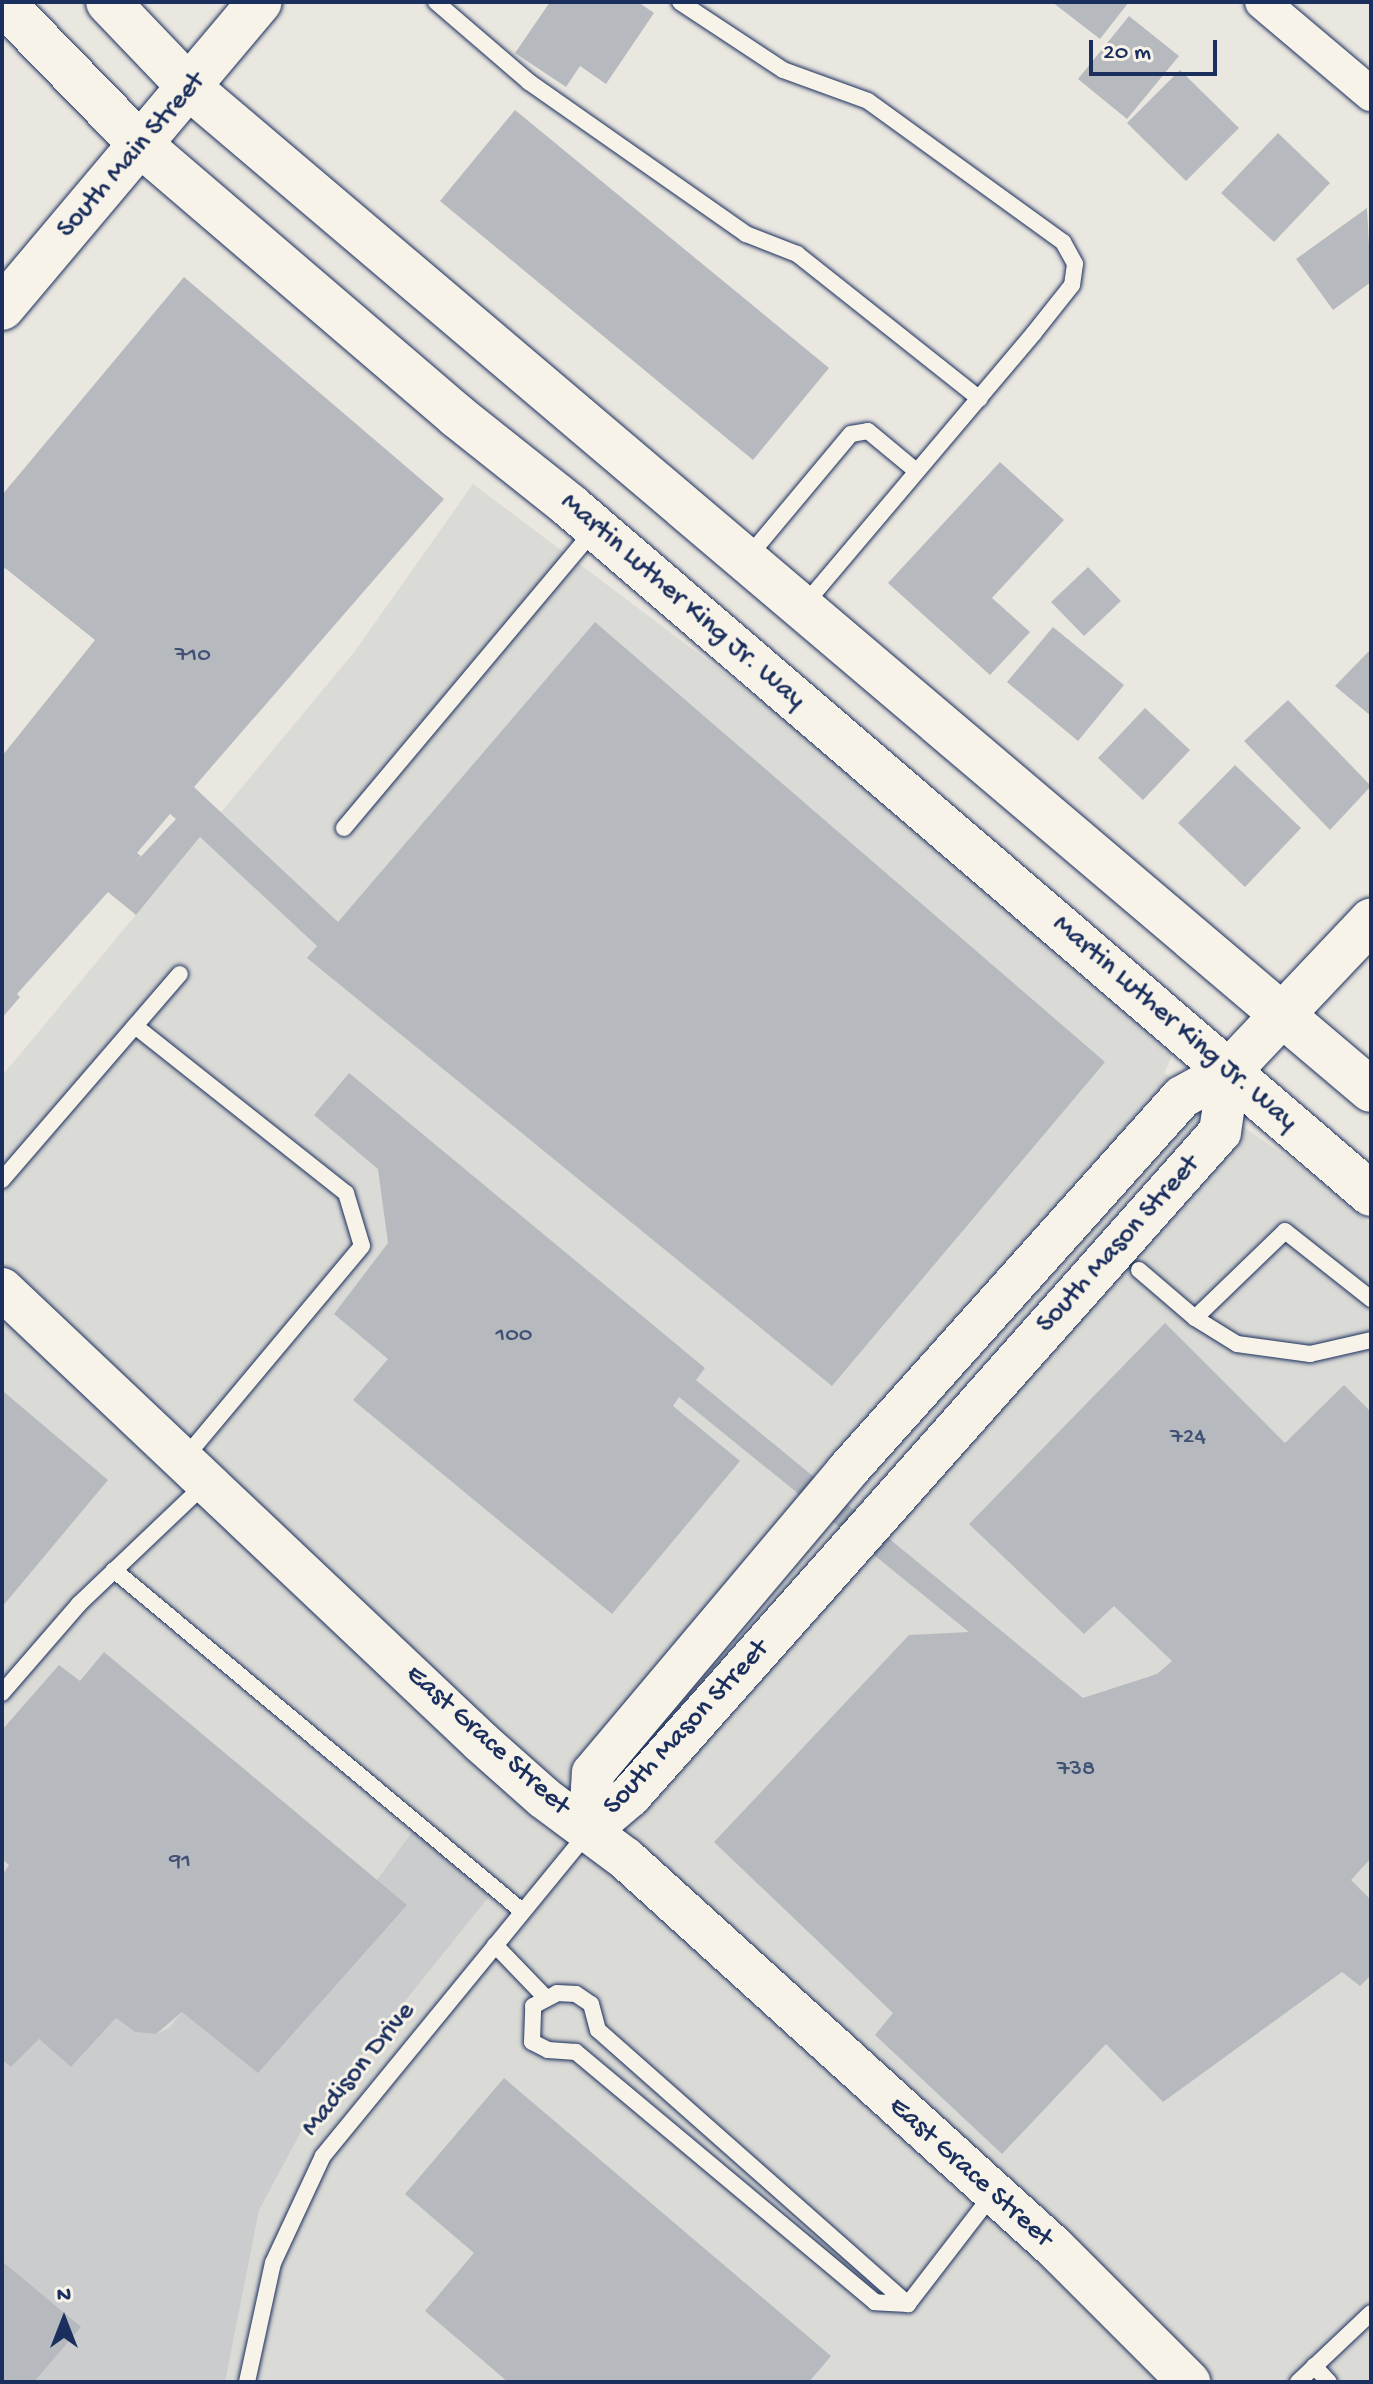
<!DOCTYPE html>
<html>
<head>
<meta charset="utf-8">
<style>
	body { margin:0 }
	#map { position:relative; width:1373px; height:2384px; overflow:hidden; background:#eae7e0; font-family:"Gochi Hand",sans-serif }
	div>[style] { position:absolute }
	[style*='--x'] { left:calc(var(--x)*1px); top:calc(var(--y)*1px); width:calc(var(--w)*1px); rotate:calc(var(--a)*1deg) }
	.built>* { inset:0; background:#dadad6 }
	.green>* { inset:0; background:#cbcccd }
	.building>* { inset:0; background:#b6babf }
	.roads { filter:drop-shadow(0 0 2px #1b2f5e) drop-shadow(0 0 2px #1b2f5e) }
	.service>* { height:16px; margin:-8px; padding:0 8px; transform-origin:8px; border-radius:8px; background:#f7f3e8 }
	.minor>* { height:34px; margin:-17px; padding:0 17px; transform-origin:17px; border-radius:17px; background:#f7f3e8 }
	.tertiary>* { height:42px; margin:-21px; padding:0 21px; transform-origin:21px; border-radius:21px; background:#f7f3e8 }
	.secondary>* { height:44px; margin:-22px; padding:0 22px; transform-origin:22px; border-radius:22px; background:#f7f3e8 }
	.primary>* { height:44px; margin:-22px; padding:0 22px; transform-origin:22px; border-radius:22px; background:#f7f3e8 }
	span { translate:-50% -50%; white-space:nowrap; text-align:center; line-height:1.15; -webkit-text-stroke:6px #f7f3e8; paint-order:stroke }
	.number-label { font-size:24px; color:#425276 }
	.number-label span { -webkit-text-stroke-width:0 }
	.street-label { font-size:28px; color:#1b2f5e }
	.frame { position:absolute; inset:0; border:4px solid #1b2f5e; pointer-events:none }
	.north { position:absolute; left:24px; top:2280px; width:80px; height:80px; -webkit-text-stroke:6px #f7f3e8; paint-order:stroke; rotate:0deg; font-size:22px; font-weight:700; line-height:32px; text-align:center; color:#1b2f5e }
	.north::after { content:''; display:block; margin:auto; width:28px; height:36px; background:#1b2f5e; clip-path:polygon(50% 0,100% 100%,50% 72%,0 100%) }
	.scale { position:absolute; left:1089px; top:40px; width:128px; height:36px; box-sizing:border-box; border:4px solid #1b2f5e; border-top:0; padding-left:10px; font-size:24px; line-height:28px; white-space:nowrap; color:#1b2f5e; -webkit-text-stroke:6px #f7f3e8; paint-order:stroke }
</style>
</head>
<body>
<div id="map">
	<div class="built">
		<i style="clip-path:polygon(473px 484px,946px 840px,1177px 1046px,1164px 1073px,1308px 1171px,1371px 1225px,1371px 2382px,2px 2382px,2px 1076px,355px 651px)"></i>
	</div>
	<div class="green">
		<i style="clip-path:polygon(418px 1824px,495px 1889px,303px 2128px,259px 2210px,225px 2382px,34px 2382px,80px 2327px,2px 2261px,2px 2060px,11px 2067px,39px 2039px,71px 2067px,116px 2018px,135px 2032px,156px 2034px,169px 2028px,182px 2012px,377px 1880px)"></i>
	</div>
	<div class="building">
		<i style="clip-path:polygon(550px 2px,638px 2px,654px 13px,606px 84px,580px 66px,566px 87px,515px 53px)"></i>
		<i style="clip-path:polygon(1052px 2px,1129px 2px,1100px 39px)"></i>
		<i style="clip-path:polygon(1129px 16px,1179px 56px,1127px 119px,1078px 79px)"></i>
		<i style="clip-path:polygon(1180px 70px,1239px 128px,1186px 181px,1127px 123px)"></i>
		<i style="clip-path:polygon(515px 110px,829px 368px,753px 460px,440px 201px)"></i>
		<i style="clip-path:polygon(1278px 133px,1330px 183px,1274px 242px,1221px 193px)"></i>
		<i style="clip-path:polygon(1367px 208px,1371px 282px,1333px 310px,1296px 259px)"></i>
		<i style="clip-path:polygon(evenodd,184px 277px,444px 499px,194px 787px,338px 922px,595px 622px,1105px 1062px,832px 1386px,307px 958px,317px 946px,200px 837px,136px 915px,108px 892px,17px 994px,20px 997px,2px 1018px,2px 756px,95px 640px,5px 568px,2px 572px,2px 495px,184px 277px,170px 814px,176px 819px,133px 865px,141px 856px,137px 853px,170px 814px)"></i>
		<i style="clip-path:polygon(1000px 462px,1064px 520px,992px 598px,1030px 632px,990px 675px,888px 583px)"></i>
		<i style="clip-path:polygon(1088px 567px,1121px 601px,1084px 636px,1051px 602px)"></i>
		<i style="clip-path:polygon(1053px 627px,1124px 685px,1078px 741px,1007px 682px)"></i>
		<i style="clip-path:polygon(1371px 649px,1371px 716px,1335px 686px)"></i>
		<i style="clip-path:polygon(1288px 700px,1371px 786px,1330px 830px,1244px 741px)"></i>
		<i style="clip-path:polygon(1145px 708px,1190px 750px,1143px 800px,1098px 758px)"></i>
		<i style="clip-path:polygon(1235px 765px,1301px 828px,1245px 887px,1178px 823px)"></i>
		<i style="clip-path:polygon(349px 1073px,705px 1368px,696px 1380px,1083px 1698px,1157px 1674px,1172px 1661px,1114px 1606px,1084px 1634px,969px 1524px,1165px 1323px,1285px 1443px,1344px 1385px,1371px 1412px,1371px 1858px,1351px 1880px,1371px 1900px,1371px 1975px,1360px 1986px,1342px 1972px,1163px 2102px,1106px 2044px,1002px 2154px,875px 2035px,893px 2013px,714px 1842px,909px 1635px,969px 1632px,679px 1397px,673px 1406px,740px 1461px,612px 1614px,353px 1400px,388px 1359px,334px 1314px,388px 1243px,378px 1169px,314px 1115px)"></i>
		<i style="clip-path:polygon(4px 1392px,108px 1480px,2px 1607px,2px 1394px)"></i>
		<i style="clip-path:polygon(104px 1652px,407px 1905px,258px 2073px,182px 2012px,156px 2034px,135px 2032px,116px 2018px,71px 2067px,39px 2039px,11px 2067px,2px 2060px,2px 1875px,9px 1865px,2px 1859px,2px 1730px,59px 1665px,80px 1681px)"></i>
		<i style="clip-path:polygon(504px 2078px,831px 2356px,809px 2382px,508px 2382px,425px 2311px,474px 2253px,405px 2194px)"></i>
		<i style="clip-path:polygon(2px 2261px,81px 2327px,34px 2382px,2px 2382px)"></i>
	</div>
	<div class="roads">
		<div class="service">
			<i style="--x:436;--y:2;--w:123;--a:40.7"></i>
			<i style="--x:529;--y:82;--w:265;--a:35"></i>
			<i style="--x:746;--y:234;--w:55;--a:21.4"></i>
			<i style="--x:797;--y:254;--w:233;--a:38.4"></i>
			<i style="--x:680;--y:2;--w:123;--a:33.4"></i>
			<i style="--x:783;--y:70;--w:90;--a:20"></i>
			<i style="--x:868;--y:101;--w:241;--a:35.9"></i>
			<i style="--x:1063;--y:242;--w:25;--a:61"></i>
			<i style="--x:1075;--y:264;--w:21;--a:98"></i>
			<i style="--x:1072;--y:285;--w:61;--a:128.4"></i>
			<i style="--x:1034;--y:333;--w:356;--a:130.2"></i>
			<i style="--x:748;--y:557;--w:160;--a:-50.1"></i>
			<i style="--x:851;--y:434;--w:17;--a:-10"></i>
			<i style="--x:868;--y:431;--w:61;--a:39.7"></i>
			<i style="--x:344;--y:828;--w:390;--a:-50"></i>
			<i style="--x:135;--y:1026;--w:269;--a:38.4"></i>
			<i style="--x:346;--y:1193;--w:55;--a:73.2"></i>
			<i style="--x:362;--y:1246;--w:276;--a:129.9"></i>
			<i style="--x:2;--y:1180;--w:272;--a:-49.2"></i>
			<i style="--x:1139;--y:1270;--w:74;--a:40.6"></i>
			<i style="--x:1195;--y:1318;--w:49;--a:31.8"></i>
			<i style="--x:1237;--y:1344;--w:74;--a:7.8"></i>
			<i style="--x:1310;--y:1354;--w:63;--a:-12.9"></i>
			<i style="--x:1195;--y:1318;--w:125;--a:-44"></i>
			<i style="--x:1285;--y:1231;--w:110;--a:38.3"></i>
			<i style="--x:114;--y:1570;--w:532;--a:39.89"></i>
			<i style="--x:2;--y:1693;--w:118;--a:-49.1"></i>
			<i style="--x:79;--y:1604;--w:177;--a:-43.6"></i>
			<i style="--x:495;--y:1945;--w:71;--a:46.1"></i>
			<i style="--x:557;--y:1993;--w:19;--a:3"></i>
			<i style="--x:576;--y:1994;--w:18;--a:34"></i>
			<i style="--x:591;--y:2004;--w:27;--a:75"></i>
			<i style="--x:598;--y:2030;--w:414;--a:41.5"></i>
			<i style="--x:908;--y:2304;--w:33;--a:-177"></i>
			<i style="--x:875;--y:2302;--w:390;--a:-140.1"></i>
			<i style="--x:576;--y:2052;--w:28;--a:-176"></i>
			<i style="--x:548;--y:2050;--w:18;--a:-153"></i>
			<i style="--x:532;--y:2042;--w:36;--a:-88"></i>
			<i style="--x:533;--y:2006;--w:27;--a:-28"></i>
			<i style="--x:908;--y:2304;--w:138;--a:-52.4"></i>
			<i style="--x:1314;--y:2366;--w:22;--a:47"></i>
			<i style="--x:247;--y:2382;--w:122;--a:-77.7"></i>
			<i style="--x:273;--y:2263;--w:118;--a:-65"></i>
			<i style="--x:323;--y:2156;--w:419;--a:-50.7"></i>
			<i style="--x:1298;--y:2382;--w:100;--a:-43.4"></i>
		</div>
		<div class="minor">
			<i style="--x:1262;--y:2;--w:143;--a:40.2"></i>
		</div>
		<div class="tertiary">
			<i style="--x:2;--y:1289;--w:659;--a:43.4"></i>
			<i style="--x:481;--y:1742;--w:84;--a:41.6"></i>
			<i style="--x:544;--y:1798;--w:102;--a:36.6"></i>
			<i style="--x:626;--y:1859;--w:579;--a:42.2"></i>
			<i style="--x:1055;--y:2248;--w:190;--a:45"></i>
			<i style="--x:589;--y:1831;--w:58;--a:-86.1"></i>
			<i style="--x:593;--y:1773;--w:395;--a:-49.9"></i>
			<i style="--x:847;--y:1471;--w:502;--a:-48.15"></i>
			<i style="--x:1182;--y:1097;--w:54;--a:-29"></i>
			<i style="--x:589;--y:1831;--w:54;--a:-40.5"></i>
			<i style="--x:630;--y:1796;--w:888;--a:-48.38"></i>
			<i style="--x:1220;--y:1132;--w:62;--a:-81.6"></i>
		</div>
		<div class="secondary">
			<i style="--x:2;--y:2;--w:199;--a:45.8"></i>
			<i style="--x:141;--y:145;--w:416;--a:40.6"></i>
			<i style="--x:457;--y:416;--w:144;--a:38.5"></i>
			<i style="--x:570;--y:506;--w:1056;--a:40.66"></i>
			<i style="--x:108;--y:2;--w:120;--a:46.3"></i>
			<i style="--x:191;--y:89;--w:1547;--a:40.31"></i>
			<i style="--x:1229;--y:1071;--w:207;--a:-46.6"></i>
		</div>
		<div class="primary">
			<i style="--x:2;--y:308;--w:400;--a:-49.9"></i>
		</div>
	</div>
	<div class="number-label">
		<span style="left:193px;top:656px">710</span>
		<span style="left:514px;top:1336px">100</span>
		<span style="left:1188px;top:1438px">724</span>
		<span style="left:1076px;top:1770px">738</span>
		<span style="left:180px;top:1862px">91</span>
	</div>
	<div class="street-label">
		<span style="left:132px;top:156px;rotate:-49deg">South Main Street</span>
		<span style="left:682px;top:602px;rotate:41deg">Martin Luther King Jr. Way</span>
		<span style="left:1174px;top:1024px;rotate:41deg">Martin Luther King Jr. Way</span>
		<span style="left:1119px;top:1245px;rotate:-48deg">South Mason Street</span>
		<span style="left:687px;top:1728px;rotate:-47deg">South Mason Street</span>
		<span style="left:487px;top:1741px;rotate:42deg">East Grace Street</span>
		<span style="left:359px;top:2070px;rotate:-51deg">Madison Drive</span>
		<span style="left:970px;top:2173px;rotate:42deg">East Grace Street</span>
	</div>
	<div class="frame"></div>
	<div class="north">N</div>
	<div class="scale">20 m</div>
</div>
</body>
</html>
